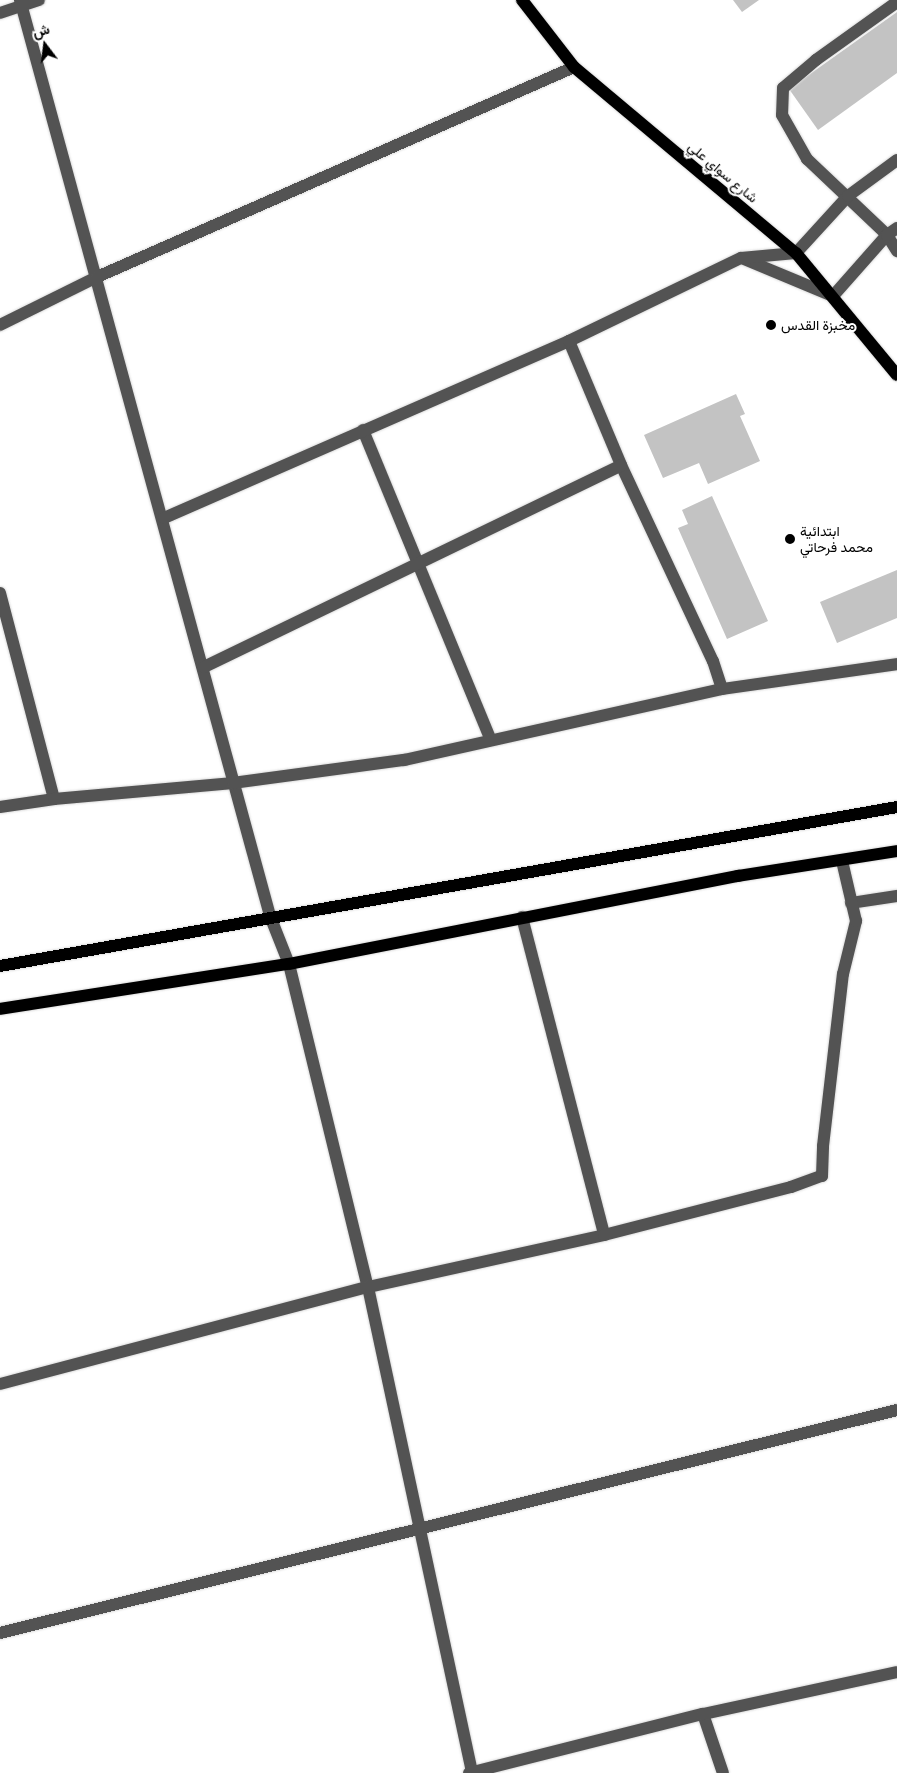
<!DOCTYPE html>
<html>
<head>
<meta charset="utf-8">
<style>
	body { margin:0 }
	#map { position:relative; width:897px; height:1773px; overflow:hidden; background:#fff; font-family:"IBM Plex Sans",Vazirmatn,sans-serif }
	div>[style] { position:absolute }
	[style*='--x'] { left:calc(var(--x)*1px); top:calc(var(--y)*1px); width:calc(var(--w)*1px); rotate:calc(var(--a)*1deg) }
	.building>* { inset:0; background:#c3c3c3 }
	.roads { filter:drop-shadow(0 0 1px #dbdbdb) drop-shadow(0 0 1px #dbdbdb) }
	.minor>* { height:12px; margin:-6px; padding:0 6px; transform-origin:6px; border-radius:6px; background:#535353 }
	.major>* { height:12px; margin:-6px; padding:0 6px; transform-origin:6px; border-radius:6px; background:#000 }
	.dots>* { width:14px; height:14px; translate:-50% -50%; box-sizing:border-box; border:2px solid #fff; border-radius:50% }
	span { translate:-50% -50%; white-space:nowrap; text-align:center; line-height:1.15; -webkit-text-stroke:4px #fff; paint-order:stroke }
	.street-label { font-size:14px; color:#000 }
	.poi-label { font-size:14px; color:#000 }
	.left { translate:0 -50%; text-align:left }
	.north { position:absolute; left:20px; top:20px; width:50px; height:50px; -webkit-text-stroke:4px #fff; paint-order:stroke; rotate:345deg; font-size:14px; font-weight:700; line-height:20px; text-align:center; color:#000 }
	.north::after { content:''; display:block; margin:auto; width:18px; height:22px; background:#000; clip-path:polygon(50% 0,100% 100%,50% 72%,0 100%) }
</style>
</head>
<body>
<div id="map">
	<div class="building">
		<i style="clip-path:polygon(733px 0,759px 0,742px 12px)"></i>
		<i style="clip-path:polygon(897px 12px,897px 73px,818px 130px,789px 89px)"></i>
		<i style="clip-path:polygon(736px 394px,745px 414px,740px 416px,760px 461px,708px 484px,699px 463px,663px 478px,644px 435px)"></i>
		<i style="clip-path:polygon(712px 496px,768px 621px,727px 639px,678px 528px,688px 524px,682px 510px)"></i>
		<i style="clip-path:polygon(897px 570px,897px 618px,837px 643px,820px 602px)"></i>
	</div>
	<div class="roads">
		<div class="minor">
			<i style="--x:20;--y:0;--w:950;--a:74.73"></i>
			<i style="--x:270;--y:916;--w:52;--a:68.4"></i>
			<i style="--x:289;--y:964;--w:333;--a:76.3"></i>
			<i style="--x:368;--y:1287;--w:497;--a:77.9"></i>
			<i style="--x:897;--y:2;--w:100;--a:144.4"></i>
			<i style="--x:816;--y:60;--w:43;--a:139.7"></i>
			<i style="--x:783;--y:88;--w:27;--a:92"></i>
			<i style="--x:782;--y:115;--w:51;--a:60.4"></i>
			<i style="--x:807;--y:159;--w:110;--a:43.5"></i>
			<i style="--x:887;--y:235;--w:19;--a:58"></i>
			<i style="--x:0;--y:13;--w:41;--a:-18.4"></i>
			<i style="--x:744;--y:259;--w:96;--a:22.6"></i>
			<i style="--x:833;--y:296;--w:81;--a:-48.5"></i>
			<i style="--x:887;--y:235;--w:12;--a:-35"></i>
			<i style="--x:0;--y:325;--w:108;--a:-26.3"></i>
			<i style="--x:97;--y:277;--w:521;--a:-23.76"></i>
			<i style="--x:569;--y:341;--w:134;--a:67.2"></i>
			<i style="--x:621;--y:465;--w:217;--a:64.9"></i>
			<i style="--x:713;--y:661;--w:29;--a:72"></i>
			<i style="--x:363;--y:430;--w:335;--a:67.6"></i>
			<i style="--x:164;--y:518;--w:442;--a:-23.6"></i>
			<i style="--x:569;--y:341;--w:191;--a:-25.8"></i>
			<i style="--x:741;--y:258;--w:55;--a:-5.2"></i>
			<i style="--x:796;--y:253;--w:77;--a:-47.6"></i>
			<i style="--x:848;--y:196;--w:61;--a:-36.3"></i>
			<i style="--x:0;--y:593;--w:213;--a:75.3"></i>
			<i style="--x:204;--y:667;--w:463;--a:-25.8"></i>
			<i style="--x:0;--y:807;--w:55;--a:-8.4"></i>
			<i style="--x:54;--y:799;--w:180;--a:-5.1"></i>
			<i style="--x:233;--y:783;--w:173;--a:-7.7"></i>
			<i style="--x:404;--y:760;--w:326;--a:-12.6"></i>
			<i style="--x:722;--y:689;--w:177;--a:-8.1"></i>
			<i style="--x:851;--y:903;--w:47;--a:-8.7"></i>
			<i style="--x:522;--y:917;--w:328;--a:75.5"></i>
			<i style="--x:0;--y:1384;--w:381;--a:-14.8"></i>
			<i style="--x:368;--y:1287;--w:242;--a:-12.4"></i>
			<i style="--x:604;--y:1235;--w:193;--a:-14.4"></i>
			<i style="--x:791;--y:1187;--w:33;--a:-20"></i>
			<i style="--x:822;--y:1176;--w:30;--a:-88"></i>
			<i style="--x:823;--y:1146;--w:173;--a:-83.4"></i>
			<i style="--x:843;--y:974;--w:55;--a:-76.2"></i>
			<i style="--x:856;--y:921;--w:62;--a:-103.1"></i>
			<i style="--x:0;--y:1633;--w:924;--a:-13.96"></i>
			<i style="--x:703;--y:1714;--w:62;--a:71.3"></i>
			<i style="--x:469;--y:1773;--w:241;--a:-14.2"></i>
			<i style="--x:703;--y:1714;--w:198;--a:-12.2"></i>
		</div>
		<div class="major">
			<i style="--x:522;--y:0;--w:85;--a:52.2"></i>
			<i style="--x:574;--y:67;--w:290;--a:40"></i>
			<i style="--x:796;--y:253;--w:158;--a:50.4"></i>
			<i style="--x:0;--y:966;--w:911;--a:-10.05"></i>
			<i style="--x:0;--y:1009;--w:292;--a:-8.9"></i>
			<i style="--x:289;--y:964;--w:458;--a:-11.1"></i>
			<i style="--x:738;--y:876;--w:161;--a:-8.9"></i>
		</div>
	</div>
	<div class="dots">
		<i style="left:771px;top:325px;background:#000"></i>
		<i style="left:790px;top:539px;background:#000"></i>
	</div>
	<div class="street-label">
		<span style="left:723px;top:172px;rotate:40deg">شارع سواي علي</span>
	</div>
	<div class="poi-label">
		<span class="left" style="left:781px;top:325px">مخبزة القدس</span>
		<span class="left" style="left:800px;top:539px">ابتدائية<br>محمد فرحاتي</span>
	</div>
	<div class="north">ش</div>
</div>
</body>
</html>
